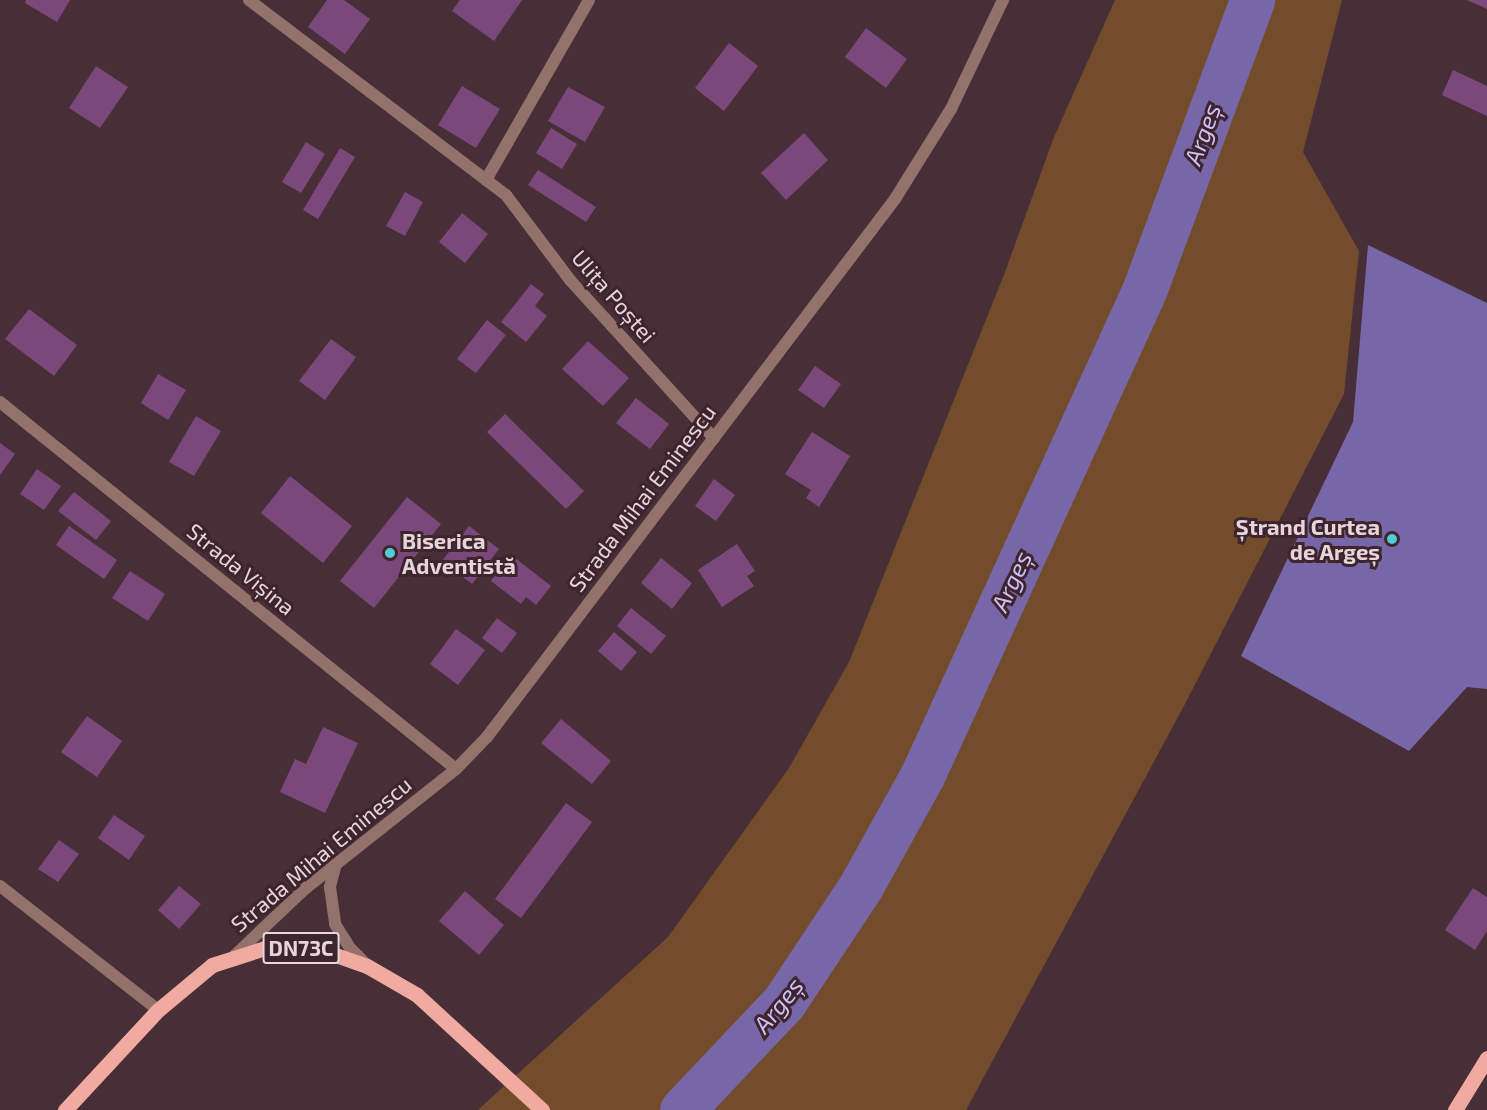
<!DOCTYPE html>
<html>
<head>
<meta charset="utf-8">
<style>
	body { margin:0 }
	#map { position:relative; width:1487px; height:1110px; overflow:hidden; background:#482f37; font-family:"Exo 2",sans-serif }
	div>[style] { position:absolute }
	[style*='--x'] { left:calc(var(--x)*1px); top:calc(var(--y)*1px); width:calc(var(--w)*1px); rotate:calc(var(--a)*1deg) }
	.green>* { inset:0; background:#734c2b }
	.water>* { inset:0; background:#7867a8 }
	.river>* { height:45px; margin:-22.5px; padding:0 22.5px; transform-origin:22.5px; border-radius:22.5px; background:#7867a8 }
	.building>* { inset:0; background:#7b487c }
	.minor>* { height:12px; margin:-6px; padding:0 6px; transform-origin:6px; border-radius:6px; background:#94726c }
	.primary>* { height:15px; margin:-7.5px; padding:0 7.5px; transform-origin:7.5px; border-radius:7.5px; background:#f0aa9f }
	.dots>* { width:16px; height:16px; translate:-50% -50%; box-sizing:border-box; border:3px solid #3e252d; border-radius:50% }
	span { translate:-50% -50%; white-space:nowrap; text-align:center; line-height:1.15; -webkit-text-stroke:6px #3e252d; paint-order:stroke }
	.shield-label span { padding:2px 4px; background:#3e252d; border:2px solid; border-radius:4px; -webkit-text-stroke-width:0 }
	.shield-label { font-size:21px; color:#e6d5da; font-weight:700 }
	.street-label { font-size:22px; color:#e6d5da }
	.poi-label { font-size:22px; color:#e6d5da; font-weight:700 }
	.right { translate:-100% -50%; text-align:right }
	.left { translate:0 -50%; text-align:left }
	.water-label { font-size:24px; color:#cdc1f9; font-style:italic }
</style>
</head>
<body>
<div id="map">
	<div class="green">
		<i style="clip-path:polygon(1115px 0,1342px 0,1303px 152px,1359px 251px,1344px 394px,1185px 704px,966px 1110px,478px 1110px,668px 937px,789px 768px,849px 662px,1005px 272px,1054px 137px)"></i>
	</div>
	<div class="water">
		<i style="clip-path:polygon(1368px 245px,1487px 303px,1487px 689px,1467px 687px,1409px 751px,1241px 656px,1353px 422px)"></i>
	</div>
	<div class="river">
		<i style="--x:682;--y:1110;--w:149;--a:-46.6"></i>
		<i style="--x:784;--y:1002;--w:139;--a:-56.4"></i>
		<i style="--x:861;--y:886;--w:128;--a:-61"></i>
		<i style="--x:923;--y:774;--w:531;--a:-65.41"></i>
		<i style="--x:1144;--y:291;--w:310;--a:-69.6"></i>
	</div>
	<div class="building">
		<i style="clip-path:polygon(26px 0,70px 0,57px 22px,25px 3px)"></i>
		<i style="clip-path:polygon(327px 0,344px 0,370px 19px,345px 54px,308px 27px)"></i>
		<i style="clip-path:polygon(460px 0,522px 0,494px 41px,452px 11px)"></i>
		<i style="clip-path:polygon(1467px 0,1487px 0,1487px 9px)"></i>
		<i style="clip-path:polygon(866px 28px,907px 59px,886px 88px,845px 57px)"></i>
		<i style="clip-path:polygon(729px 43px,758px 66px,724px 111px,695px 88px)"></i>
		<i style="clip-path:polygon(96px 66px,128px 87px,100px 128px,69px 108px)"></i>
		<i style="clip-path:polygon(1453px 70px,1487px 86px,1487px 116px,1442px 95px)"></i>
		<i style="clip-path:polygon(462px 86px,500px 109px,476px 148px,438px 125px)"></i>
		<i style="clip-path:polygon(568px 87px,605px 107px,585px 142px,548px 121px)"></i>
		<i style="clip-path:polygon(551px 128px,577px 144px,562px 169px,536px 153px)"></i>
		<i style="clip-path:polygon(804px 133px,828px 160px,786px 200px,761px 173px)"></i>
		<i style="clip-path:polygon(306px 142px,325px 154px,301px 193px,282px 182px)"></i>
		<i style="clip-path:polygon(340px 148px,355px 157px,318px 219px,303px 210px)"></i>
		<i style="clip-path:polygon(538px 170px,596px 207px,586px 222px,528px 185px)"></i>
		<i style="clip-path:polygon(405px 192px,423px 202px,405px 236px,386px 226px)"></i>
		<i style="clip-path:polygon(462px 213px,488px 234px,465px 263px,439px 242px)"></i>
		<i style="clip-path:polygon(531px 284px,544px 294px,535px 306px,547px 316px,526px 342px,501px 322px)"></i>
		<i style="clip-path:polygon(29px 309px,77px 345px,54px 376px,5px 339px)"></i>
		<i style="clip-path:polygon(487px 320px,506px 335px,476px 373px,457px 359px)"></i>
		<i style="clip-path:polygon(331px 339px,356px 357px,325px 400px,299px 381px)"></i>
		<i style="clip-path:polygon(588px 341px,629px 378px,603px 406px,562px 369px)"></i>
		<i style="clip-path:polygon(815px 366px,841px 384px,824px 408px,798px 390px)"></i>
		<i style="clip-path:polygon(158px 374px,186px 390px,168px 420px,141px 403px)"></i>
		<i style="clip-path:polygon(636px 398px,669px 424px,650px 449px,616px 423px)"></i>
		<i style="clip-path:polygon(505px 414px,584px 491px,566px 509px,487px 432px)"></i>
		<i style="clip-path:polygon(196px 416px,221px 431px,194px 476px,169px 462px)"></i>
		<i style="clip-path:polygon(812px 432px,850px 456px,819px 507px,806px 498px,811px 490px,785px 474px)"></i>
		<i style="clip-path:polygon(0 443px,15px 454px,0 475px)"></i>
		<i style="clip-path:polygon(37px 469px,61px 486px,44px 510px,20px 494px)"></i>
		<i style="clip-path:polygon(290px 476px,352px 526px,323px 563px,261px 513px)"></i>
		<i style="clip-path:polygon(714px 479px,735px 495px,716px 521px,695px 506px)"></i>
		<i style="clip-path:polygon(74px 492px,111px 521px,96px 540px,58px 511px)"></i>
		<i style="clip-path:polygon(407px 497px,441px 524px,374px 608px,340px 581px)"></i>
		<i style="clip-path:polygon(69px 526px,117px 560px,104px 579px,56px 545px)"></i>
		<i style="clip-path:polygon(469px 526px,499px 549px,472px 584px,442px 561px)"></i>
		<i style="clip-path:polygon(737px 544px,755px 571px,747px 576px,754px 586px,722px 607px,698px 570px)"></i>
		<i style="clip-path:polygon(511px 555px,551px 586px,536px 605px,526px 597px,521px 604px,491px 581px)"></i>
		<i style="clip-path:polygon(661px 558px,692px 583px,672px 609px,641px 583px)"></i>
		<i style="clip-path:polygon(130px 571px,165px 594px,148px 621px,112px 598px)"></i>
		<i style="clip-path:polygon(631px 608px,666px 636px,651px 654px,617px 626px)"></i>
		<i style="clip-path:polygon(497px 618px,517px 633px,502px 653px,482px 638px)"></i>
		<i style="clip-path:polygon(456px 629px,485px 650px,458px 685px,430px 664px)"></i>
		<i style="clip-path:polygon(614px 632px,637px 652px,621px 671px,598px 651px)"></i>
		<i style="clip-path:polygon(87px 716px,122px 741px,97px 777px,61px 752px)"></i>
		<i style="clip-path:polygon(561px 719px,611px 761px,592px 784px,541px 743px)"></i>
		<i style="clip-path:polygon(323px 727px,358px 743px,325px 813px,280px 792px,295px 759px,306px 764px)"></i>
		<i style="clip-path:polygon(566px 803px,592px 822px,521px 918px,495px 899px)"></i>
		<i style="clip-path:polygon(114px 815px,145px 836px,129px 860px,98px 838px)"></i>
		<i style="clip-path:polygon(59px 840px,79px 854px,58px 882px,38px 869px)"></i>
		<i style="clip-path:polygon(179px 886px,201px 904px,179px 929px,158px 910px)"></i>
		<i style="clip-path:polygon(1473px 888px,1487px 897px,1487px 931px,1475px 950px,1445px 930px)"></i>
		<i style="clip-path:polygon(465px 891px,504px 925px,479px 955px,439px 921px)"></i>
	</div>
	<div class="minor">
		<i style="--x:249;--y:0;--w:323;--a:37.2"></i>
		<i style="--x:506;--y:195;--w:106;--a:53"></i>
		<i style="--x:570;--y:280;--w:214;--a:47.7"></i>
		<i style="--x:486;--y:180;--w:207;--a:-60.2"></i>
		<i style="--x:0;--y:402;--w:585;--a:38.83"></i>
		<i style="--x:336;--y:864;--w:24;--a:105"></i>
		<i style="--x:330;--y:887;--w:37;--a:82"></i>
		<i style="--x:335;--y:924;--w:28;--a:58"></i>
		<i style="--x:350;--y:948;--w:24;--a:45"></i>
		<i style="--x:0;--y:886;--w:201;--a:38.1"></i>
		<i style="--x:234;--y:956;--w:99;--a:-43.4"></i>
		<i style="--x:306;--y:888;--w:191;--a:-38.4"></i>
		<i style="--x:456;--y:769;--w:45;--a:-45.9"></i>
		<i style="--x:487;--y:737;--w:675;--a:-52.82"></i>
		<i style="--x:895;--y:199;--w:106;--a:-58.1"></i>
		<i style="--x:951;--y:109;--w:121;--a:-64.5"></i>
	</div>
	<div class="primary">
		<i style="--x:65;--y:1110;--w:137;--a:-47.1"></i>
		<i style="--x:158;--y:1010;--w:70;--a:-39.8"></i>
		<i style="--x:212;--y:965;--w:56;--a:-17.8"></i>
		<i style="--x:265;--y:948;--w:25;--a:-5"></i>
		<i style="--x:290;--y:946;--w:37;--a:9"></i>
		<i style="--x:327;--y:952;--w:42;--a:19.3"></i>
		<i style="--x:367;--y:966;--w:58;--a:30.1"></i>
		<i style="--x:417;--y:995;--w:170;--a:42.6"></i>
		<i style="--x:1455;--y:1110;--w:61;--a:-58.4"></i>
	</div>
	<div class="dots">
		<i style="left:1392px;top:539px;background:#51ccd4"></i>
		<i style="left:390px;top:553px;background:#51ccd4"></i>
	</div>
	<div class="shield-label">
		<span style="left:301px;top:948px">DN73C</span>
	</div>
	<div class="street-label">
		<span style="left:614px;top:296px;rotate:49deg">Ulița Poștei</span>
		<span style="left:642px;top:498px;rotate:-53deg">Strada Mihai Eminescu</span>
		<span style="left:241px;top:569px;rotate:39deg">Strada Vișina</span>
		<span style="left:321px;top:854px;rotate:-40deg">Strada Mihai Eminescu</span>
	</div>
	<div class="poi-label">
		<span class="right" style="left:1380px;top:539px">Ștrand Curtea<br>de Argeș</span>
		<span class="left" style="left:402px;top:553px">Biserica<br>Adventistă</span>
	</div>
	<div class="water-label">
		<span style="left:1202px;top:134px;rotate:-70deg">Argeș</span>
		<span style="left:1011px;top:581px;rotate:-65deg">Argeș</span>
		<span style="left:778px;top:1005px;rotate:-51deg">Argeș</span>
	</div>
</div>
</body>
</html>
